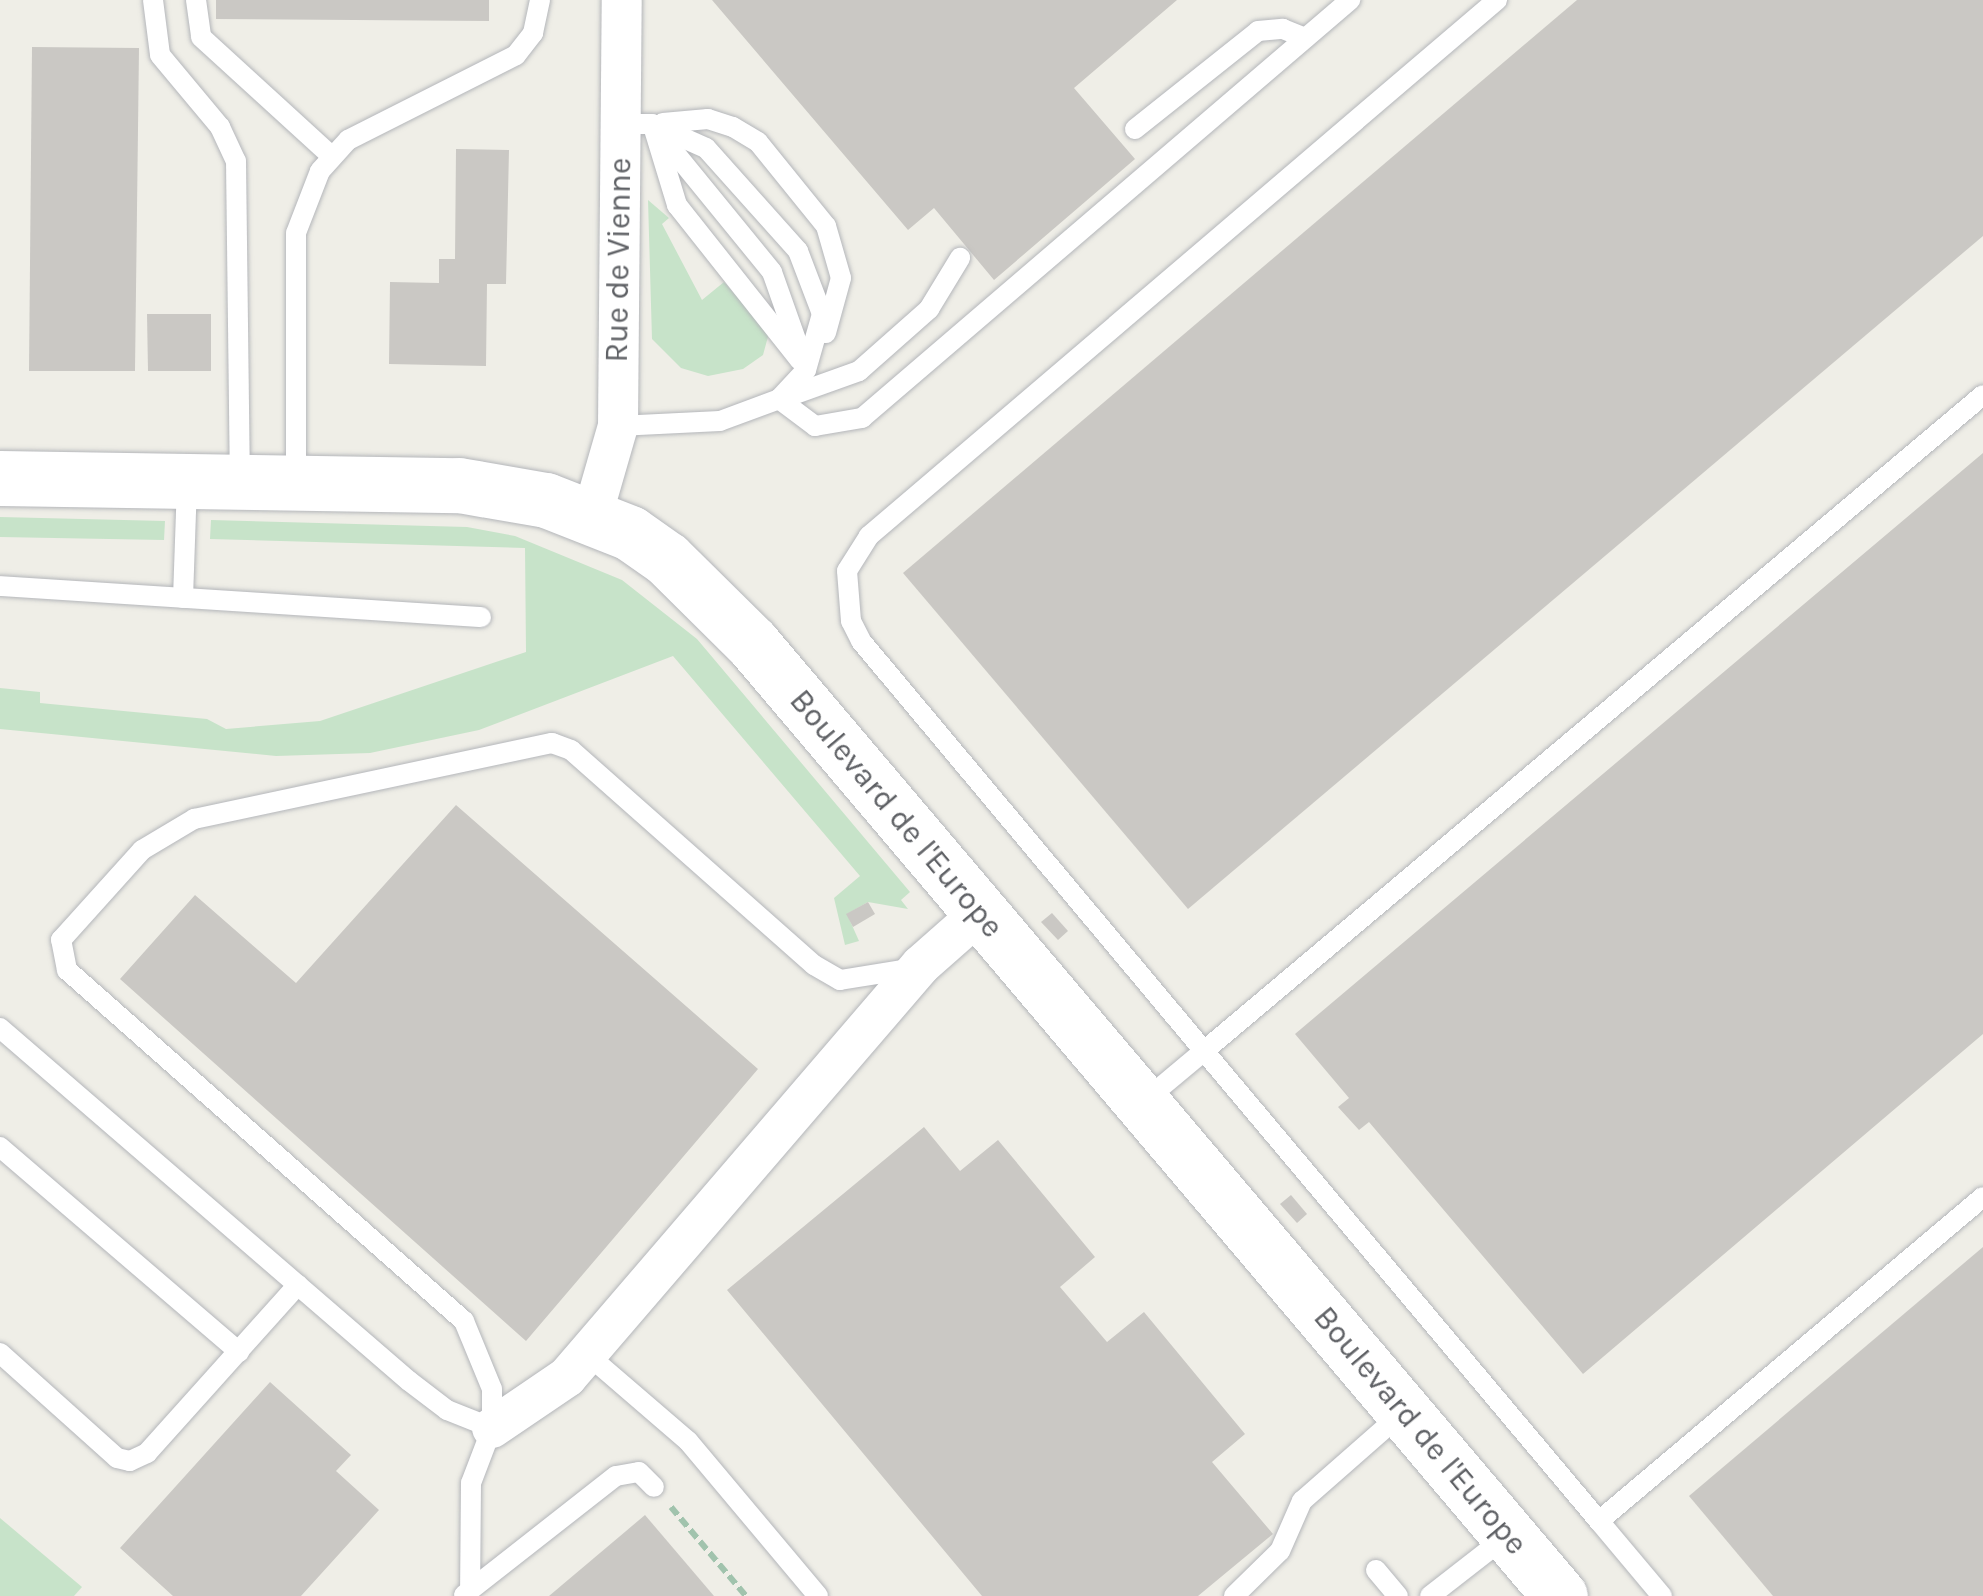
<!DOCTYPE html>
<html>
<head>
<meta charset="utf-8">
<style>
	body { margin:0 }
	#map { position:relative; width:1983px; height:1596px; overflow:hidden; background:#efeee7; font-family:Karla,sans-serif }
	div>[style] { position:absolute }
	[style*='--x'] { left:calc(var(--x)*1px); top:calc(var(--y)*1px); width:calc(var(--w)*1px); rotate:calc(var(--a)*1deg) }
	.green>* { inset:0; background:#c7e3c9 }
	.building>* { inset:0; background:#cac8c4 }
	.path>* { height:6px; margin-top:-3px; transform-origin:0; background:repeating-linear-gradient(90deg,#a1c3ad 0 10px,transparent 0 15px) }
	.roads { filter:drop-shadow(0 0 2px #b4b6ba) drop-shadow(0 0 2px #b4b6ba) }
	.lane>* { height:20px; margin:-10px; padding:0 10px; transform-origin:10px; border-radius:10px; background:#fff }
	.street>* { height:40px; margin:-20px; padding:0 20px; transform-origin:20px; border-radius:20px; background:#fff }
	.secondary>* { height:55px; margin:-27.5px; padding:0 27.5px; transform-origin:27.5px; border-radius:27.5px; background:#fff }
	span { translate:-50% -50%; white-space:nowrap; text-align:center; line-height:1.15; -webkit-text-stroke:10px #fff; paint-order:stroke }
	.street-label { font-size:32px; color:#5f6165 }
</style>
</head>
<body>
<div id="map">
	<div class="green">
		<i style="clip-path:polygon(648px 200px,669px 218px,662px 224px,702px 300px,724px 282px,769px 333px,763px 355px,743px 369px,708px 376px,681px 368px,652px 339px)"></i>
		<i style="clip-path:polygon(0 517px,165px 521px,164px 540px,0 537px)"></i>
		<i style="clip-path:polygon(211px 520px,467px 527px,515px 536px,622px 580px,697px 639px,910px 892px,901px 900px,908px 909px,868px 902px,847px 914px,859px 941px,845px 945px,834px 898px,860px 876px,673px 656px,479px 730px,370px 753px,276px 756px,0 729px,0 688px,40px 692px,40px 703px,207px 719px,226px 729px,320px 721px,526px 652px,525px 548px,210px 539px)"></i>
		<i style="clip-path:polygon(0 1518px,82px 1587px,74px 1596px,0 1596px)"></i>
	</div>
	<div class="building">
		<i style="clip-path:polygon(216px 0,489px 0,489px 21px,216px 19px)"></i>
		<i style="clip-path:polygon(712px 0,1177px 0,1074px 88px,1135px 159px,994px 280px,934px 208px,908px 230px)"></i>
		<i style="clip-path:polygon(1577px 0,1983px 0,1983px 236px,1188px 909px,903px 573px)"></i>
		<i style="clip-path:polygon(32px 47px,139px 48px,135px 371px,29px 371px)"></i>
		<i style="clip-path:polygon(456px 149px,509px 150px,506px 284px,487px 284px,486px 366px,389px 364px,390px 282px,439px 283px,439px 259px,455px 259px)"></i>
		<i style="clip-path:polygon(147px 314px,211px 314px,211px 371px,148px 371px)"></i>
		<i style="clip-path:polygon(1983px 453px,1983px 1034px,1583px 1374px,1369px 1122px,1359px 1130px,1338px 1107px,1349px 1098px,1295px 1034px)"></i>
		<i style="clip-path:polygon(456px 805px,758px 1069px,526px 1341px,120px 979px,195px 895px,296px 983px)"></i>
		<i style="clip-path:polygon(868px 902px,875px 914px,853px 927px,846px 914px)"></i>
		<i style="clip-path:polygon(1052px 913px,1068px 931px,1058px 940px,1041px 922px)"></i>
		<i style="clip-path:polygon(924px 1127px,960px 1171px,998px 1140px,1095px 1257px,1060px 1287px,1107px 1342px,1144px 1312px,1245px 1434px,1212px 1462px,1273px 1534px,1198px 1596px,982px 1596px,727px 1290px)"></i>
		<i style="clip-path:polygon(1291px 1195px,1307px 1214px,1297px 1223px,1280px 1204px)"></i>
		<i style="clip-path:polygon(1983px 1247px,1983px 1596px,1773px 1596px,1689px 1496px)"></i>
		<i style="clip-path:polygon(270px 1382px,351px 1455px,336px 1471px,379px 1510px,301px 1596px,173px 1596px,120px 1548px)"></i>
		<i style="clip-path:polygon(645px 1515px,714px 1596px,549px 1596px)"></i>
	</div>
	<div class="path">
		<i style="--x:671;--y:1507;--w:116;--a:49.9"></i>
	</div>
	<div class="roads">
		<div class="lane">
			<i style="--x:153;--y:0;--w:55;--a:82.7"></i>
			<i style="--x:160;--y:55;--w:94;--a:50.2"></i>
			<i style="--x:220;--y:127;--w:38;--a:65"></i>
			<i style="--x:236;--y:161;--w:318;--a:89.3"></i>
			<i style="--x:196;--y:0;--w:37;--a:82"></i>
			<i style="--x:201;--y:37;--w:173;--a:42.4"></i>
			<i style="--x:1497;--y:0;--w:826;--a:139.52"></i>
			<i style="--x:869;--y:536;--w:41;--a:122.2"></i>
			<i style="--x:847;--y:571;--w:50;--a:85.4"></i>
			<i style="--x:851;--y:621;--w:22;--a:63"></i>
			<i style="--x:861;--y:641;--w:535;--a:50.08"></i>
			<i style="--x:1204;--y:1051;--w:1018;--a:-40.1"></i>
			<i style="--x:663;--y:123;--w:45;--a:-5.1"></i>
			<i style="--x:708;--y:119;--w:26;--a:18"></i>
			<i style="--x:733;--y:127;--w:29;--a:31"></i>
			<i style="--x:758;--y:142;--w:108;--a:51"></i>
			<i style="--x:826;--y:226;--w:54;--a:73.9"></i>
			<i style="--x:841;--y:278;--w:57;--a:105.3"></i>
			<i style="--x:621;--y:124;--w:31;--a:0"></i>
			<i style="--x:652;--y:124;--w:59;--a:24"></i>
			<i style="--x:706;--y:148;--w:138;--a:48.2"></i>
			<i style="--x:798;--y:251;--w:67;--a:69.1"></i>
			<i style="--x:822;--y:314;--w:58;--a:105.9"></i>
			<i style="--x:806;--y:370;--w:40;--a:133"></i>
			<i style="--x:653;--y:126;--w:188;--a:50.8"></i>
			<i style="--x:772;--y:272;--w:102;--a:70.5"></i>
			<i style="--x:653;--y:126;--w:83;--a:73.1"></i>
			<i style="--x:677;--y:205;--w:198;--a:51.6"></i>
			<i style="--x:1135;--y:129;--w:157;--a:-38.5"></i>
			<i style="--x:1258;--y:31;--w:25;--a:-5"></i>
			<i style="--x:1283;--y:29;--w:24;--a:22"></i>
			<i style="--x:781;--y:399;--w:83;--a:-19.7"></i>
			<i style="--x:859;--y:371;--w:94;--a:-41.5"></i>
			<i style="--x:929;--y:309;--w:60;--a:-58.7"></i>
			<i style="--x:618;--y:426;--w:102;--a:-2.8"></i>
			<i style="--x:720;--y:421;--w:63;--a:-20.4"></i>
			<i style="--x:779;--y:399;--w:45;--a:36.9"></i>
			<i style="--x:815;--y:426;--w:48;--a:-9.7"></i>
			<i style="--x:862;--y:418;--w:643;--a:-40.58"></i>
			<i style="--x:296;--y:480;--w:247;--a:-90"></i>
			<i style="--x:296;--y:233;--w:66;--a:-68.8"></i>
			<i style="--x:320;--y:171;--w:42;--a:-47.9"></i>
			<i style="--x:348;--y:140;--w:188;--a:-26.8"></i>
			<i style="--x:516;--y:55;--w:28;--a:-52"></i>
			<i style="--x:533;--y:33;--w:34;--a:-78"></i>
			<i style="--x:0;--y:586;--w:482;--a:3.7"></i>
			<i style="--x:183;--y:598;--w:115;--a:-88"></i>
			<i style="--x:0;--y:1028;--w:540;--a:40.8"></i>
			<i style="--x:409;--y:1381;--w:48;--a:37.3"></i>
			<i style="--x:447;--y:1410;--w:48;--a:21.8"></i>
			<i style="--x:492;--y:1428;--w:59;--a:110.9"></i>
			<i style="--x:471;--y:1483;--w:107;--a:90.5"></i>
			<i style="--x:1143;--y:1102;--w:80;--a:-39.9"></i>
			<i style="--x:1204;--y:1051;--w:614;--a:49.96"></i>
			<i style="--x:1599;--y:1521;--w:502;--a:-40.16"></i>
			<i style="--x:0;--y:1147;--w:315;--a:40.6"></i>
			<i style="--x:0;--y:1353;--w:157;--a:41.9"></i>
			<i style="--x:117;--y:1458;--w:13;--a:13"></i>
			<i style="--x:130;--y:1461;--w:19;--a:-25"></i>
			<i style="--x:147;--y:1453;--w:226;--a:-48.1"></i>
			<i style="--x:588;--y:1355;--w:132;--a:40.7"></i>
			<i style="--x:688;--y:1441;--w:202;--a:50"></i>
			<i style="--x:492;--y:1428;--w:39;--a:-90"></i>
			<i style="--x:492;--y:1389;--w:74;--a:-112.4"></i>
			<i style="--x:464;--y:1321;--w:530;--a:-138.52"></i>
			<i style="--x:67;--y:970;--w:31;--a:-101"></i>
			<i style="--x:61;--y:940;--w:121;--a:-48"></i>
			<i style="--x:142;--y:850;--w:61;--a:-30.8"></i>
			<i style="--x:194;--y:819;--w:366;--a:-12"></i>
			<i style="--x:552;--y:743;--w:20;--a:20"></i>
			<i style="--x:571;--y:750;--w:324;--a:41.5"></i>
			<i style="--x:814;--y:965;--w:30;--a:30"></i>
			<i style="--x:840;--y:980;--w:70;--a:-9.1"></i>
			<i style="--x:1599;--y:1521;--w:98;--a:50"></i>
			<i style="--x:1376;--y:1570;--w:34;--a:50"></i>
			<i style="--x:464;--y:1595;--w:193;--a:-38.1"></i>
			<i style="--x:616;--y:1476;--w:23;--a:-10"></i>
			<i style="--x:639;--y:1472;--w:21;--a:45"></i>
			<i style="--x:1234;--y:1596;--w:64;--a:-44.4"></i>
			<i style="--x:1280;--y:1551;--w:55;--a:-66.3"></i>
			<i style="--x:1302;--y:1501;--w:133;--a:-41.3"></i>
			<i style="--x:1430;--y:1596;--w:98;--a:-37.9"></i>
		</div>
		<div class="street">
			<i style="--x:592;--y:516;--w:94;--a:-73.9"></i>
			<i style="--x:618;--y:426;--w:426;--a:-89.5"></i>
			<i style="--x:492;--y:1428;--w:91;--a:-34.2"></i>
			<i style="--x:567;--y:1377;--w:543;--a:-49.33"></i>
			<i style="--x:921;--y:965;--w:79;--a:-41.4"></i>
		</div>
		<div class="secondary">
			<i style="--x:0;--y:478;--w:459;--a:0.9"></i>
			<i style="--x:459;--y:485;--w:88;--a:9.8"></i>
			<i style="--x:546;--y:500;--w:90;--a:21.4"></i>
			<i style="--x:630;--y:533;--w:45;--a:35.1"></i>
			<i style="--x:667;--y:559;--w:120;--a:44.7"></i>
			<i style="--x:752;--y:643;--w:1249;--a:49.71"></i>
		</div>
	</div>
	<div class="street-label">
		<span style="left:619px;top:260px;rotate:-89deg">Rue de Vienne</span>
		<span style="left:896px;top:814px;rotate:50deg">Boulevard de l'Europe</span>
		<span style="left:1420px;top:1431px;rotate:50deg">Boulevard de l'Europe</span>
	</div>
</div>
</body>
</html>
